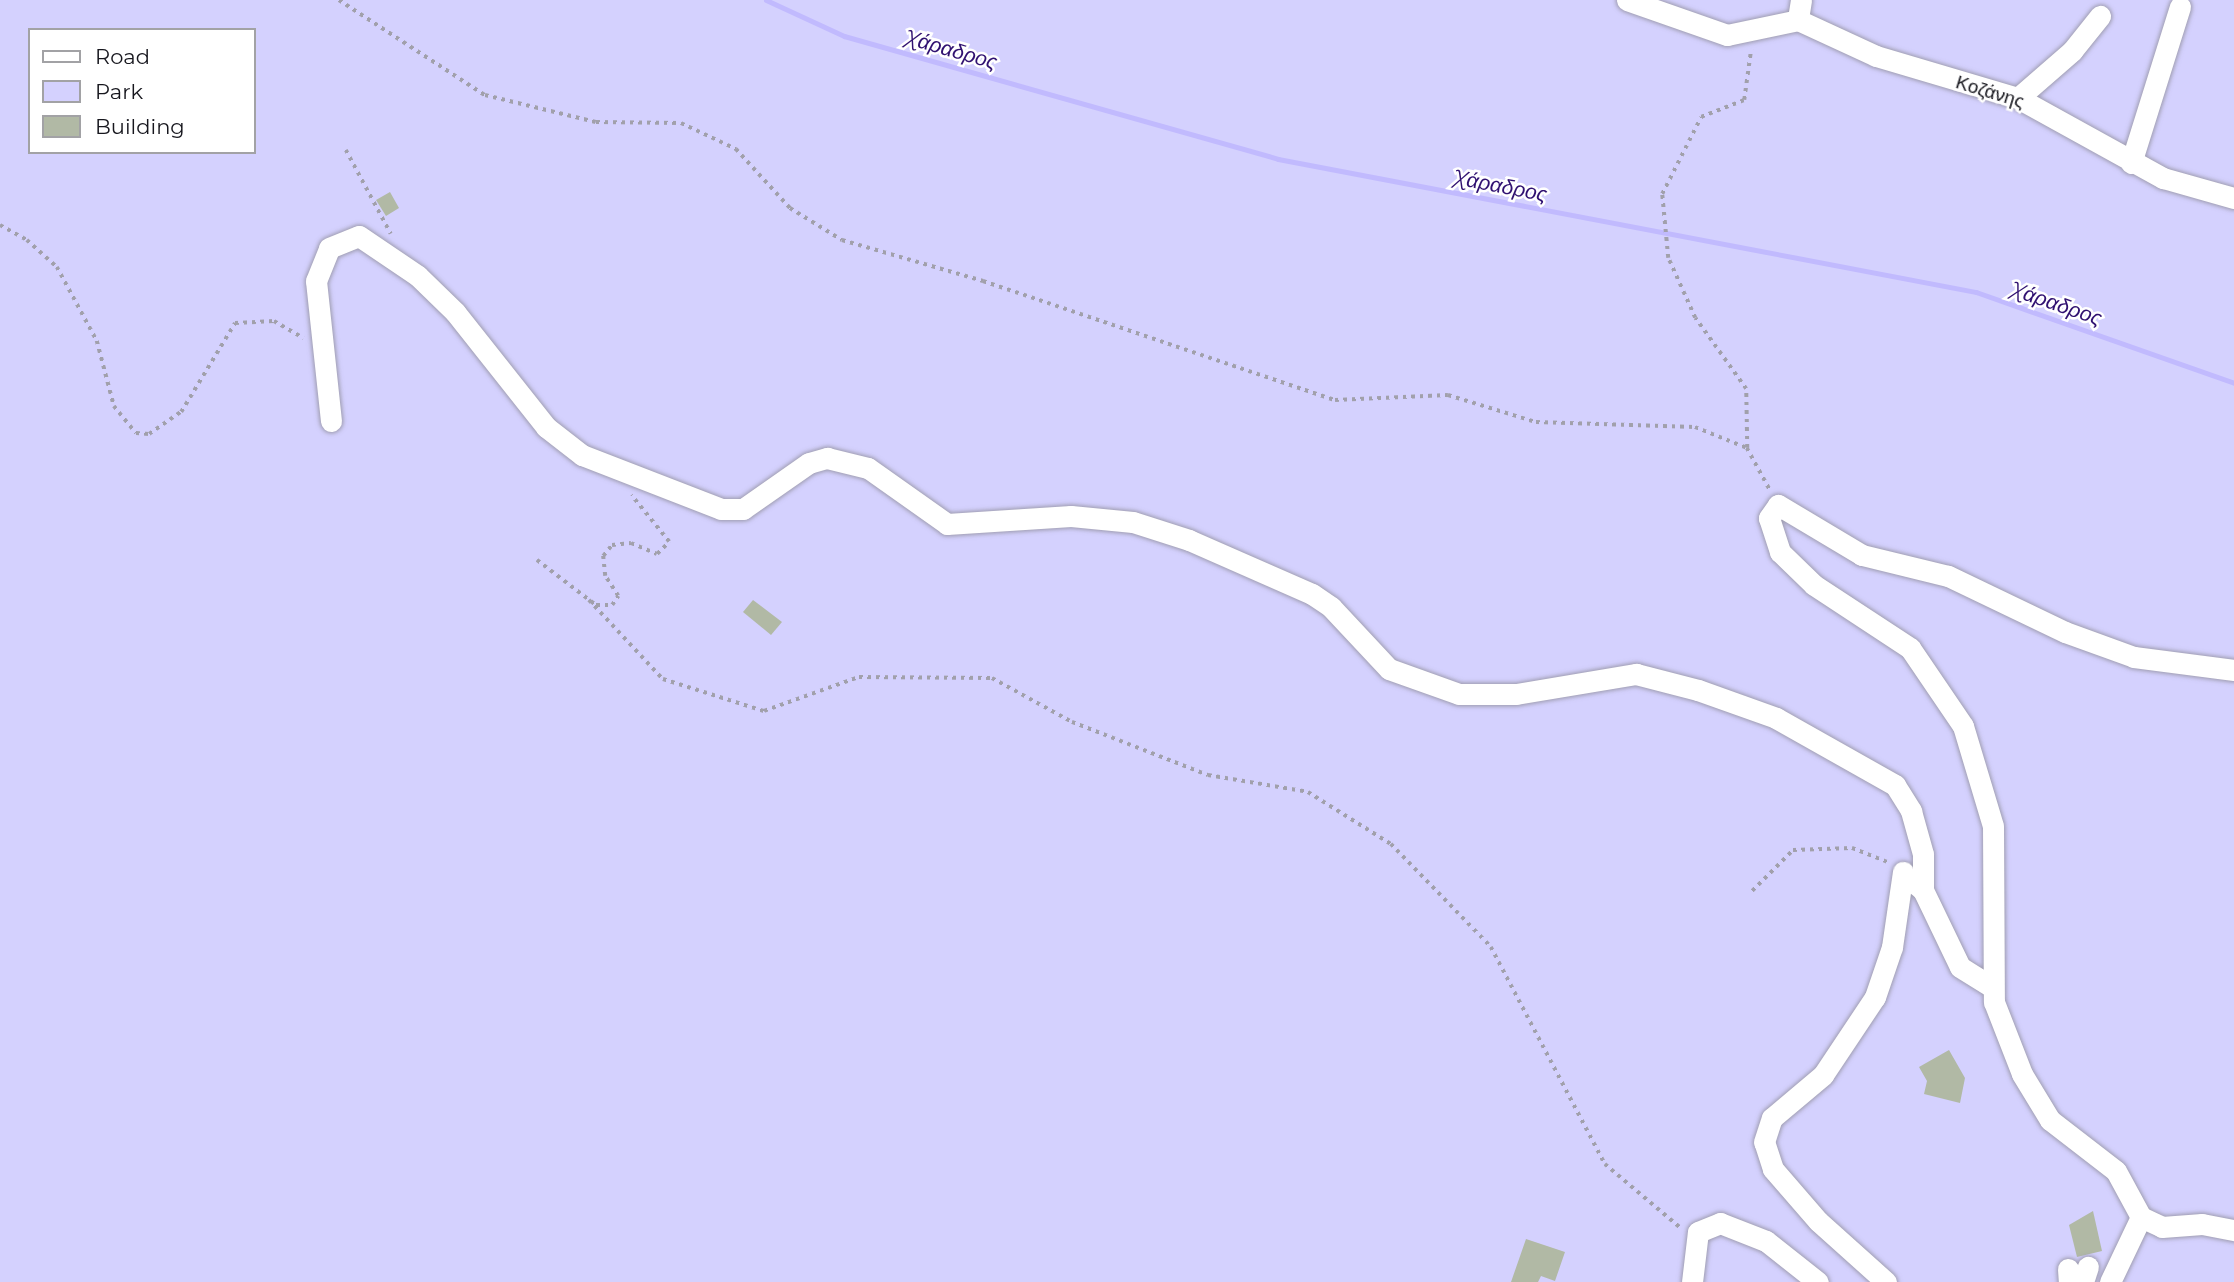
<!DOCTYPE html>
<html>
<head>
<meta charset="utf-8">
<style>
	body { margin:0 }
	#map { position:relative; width:2234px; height:1282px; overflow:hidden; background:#f2f1fe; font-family:Montserrat,sans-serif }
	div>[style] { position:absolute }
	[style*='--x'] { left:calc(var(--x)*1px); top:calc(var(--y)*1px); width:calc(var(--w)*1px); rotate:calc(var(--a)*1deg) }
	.green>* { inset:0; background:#d4d1fe }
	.stream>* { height:5px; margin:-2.5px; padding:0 2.5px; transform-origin:2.5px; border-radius:2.5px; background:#c1bafe }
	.building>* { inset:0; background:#b1b9a5 }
	.path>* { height:3.5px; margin-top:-1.75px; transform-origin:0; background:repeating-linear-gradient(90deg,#a1a0ab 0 3.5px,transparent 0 8.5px) }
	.roads { filter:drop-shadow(0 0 2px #a09eb2) drop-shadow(0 0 2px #a09eb2) }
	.minor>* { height:21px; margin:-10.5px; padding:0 10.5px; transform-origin:10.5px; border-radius:10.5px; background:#fff }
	span { translate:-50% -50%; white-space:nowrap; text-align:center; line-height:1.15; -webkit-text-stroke:5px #fff; paint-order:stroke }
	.street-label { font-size:19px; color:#17171e }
	.water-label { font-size:21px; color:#301171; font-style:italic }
	.legend { position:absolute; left:28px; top:28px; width:228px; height:126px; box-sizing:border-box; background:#fff; border:2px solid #a2a2a5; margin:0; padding:9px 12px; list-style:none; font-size:21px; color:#17171e }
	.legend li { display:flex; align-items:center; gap:14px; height:35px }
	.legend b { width:35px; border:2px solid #a2a2a5 }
</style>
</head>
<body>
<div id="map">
	<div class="green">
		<i style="clip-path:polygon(evenodd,0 0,2234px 0,2234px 1282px,0 1282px,0 0,30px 30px,254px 30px,254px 152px,30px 152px,30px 30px)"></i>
	</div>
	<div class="stream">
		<i style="--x:766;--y:0;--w:86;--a:24.8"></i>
		<i style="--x:844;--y:36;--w:451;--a:15.8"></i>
		<i style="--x:1278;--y:159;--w:711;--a:10.79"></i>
		<i style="--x:1976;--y:292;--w:274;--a:19.4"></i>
	</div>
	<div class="building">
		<i style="clip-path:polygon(390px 192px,399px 208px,386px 216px,376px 200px)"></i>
		<i style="clip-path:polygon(753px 600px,782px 622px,771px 635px,743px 612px)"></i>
		<i style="clip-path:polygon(1949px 1050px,1965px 1078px,1960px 1103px,1924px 1094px,1927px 1081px,1919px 1067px)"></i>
		<i style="clip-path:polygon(2093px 1211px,2102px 1251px,2077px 1257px,2069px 1225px)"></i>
		<i style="clip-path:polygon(1526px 1239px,1565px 1252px,1555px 1281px,1541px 1276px,1538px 1282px,1511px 1282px)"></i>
	</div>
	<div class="path">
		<i style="--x:339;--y:0;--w:174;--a:33.1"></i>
		<i style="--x:485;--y:95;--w:114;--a:13.7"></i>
		<i style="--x:596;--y:122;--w:85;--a:0.7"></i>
		<i style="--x:681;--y:123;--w:61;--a:25.3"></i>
		<i style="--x:736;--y:149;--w:80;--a:47.5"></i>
		<i style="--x:790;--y:208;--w:61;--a:31.6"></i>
		<i style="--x:842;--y:240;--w:147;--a:16.2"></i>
		<i style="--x:983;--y:281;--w:372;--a:18.7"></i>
		<i style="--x:1335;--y:400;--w:113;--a:-2.5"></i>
		<i style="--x:1448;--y:395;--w:92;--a:17.1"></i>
		<i style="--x:1536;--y:422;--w:159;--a:1.8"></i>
		<i style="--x:1695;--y:427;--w:56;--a:22"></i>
		<i style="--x:1747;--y:448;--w:48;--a:61.3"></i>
		<i style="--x:346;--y:150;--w:95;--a:61.8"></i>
		<i style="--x:0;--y:225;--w:31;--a:29"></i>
		<i style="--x:27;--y:240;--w:40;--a:42"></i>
		<i style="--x:57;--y:267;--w:84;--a:61.6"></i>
		<i style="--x:97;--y:341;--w:67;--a:75.3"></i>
		<i style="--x:114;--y:406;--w:35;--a:51"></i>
		<i style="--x:136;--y:433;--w:13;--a:4"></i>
		<i style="--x:149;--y:434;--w:39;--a:-35"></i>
		<i style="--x:181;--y:412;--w:104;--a:-58.8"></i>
		<i style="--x:235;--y:323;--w:39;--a:-3"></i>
		<i style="--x:274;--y:321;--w:34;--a:30"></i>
		<i style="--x:1747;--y:448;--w:59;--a:-91"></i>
		<i style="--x:1746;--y:389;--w:87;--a:-125.7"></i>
		<i style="--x:1695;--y:318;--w:66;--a:-114.2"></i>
		<i style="--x:1668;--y:258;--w:64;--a:-95.4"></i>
		<i style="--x:1662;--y:194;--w:86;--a:-63.1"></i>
		<i style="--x:1701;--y:117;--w:46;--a:-21.6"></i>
		<i style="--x:1744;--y:100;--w:51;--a:-82.2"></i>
		<i style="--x:537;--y:560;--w:74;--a:37.3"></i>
		<i style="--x:596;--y:605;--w:16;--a:0"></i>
		<i style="--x:612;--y:605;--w:11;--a:-56"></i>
		<i style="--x:618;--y:596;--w:24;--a:-123"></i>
		<i style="--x:605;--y:576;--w:20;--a:-96"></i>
		<i style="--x:603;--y:556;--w:14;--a:-51"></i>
		<i style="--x:612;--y:545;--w:19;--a:-6"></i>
		<i style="--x:631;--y:543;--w:28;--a:23"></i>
		<i style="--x:657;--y:554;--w:17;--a:-45"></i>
		<i style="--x:669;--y:542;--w:60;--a:-129"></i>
		<i style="--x:589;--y:600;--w:108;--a:46.9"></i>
		<i style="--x:663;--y:679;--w:106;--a:17.6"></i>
		<i style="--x:764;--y:711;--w:101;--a:-19.7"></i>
		<i style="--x:859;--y:677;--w:133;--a:0.4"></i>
		<i style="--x:992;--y:678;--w:91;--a:28.8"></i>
		<i style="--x:1072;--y:722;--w:146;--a:21.3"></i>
		<i style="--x:1208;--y:775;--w:101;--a:9.6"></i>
		<i style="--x:1308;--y:792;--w:98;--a:32.1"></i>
		<i style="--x:1391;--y:844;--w:144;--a:45.8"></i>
		<i style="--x:1491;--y:947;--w:245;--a:62.3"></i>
		<i style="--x:1605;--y:1164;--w:101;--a:40.2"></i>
		<i style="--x:1752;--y:891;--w:58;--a:-45"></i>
		<i style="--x:1793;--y:850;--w:59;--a:-1.9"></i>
		<i style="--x:1852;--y:848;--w:41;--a:21.5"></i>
	</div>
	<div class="roads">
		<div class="minor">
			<i style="--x:1627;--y:0;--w:106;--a:19.3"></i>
			<i style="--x:1727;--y:35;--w:73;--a:-11.9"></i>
			<i style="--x:1801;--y:0;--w:20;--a:99"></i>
			<i style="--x:1798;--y:20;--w:86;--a:24.8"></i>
			<i style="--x:1876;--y:56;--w:148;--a:16.5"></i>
			<i style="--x:2018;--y:98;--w:166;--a:28.9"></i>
			<i style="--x:2163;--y:178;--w:74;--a:15.7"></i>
			<i style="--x:2018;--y:98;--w:72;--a:-41"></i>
			<i style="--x:2072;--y:51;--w:45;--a:-51.3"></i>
			<i style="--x:2131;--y:163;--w:164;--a:-72.6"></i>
			<i style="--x:331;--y:421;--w:141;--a:-96.1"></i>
			<i style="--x:316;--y:281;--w:35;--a:-68"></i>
			<i style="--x:329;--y:248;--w:32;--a:-22"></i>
			<i style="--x:359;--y:236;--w:71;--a:34.1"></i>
			<i style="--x:418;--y:276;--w:52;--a:44.2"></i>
			<i style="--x:455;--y:312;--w:147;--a:51.6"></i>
			<i style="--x:546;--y:427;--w:46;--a:37.9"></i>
			<i style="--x:582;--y:455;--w:149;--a:21.2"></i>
			<i style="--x:721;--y:509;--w:22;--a:0"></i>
			<i style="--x:743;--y:509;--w:80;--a:-34.9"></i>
			<i style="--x:809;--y:463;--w:19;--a:-16"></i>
			<i style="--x:827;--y:458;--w:42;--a:13.7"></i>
			<i style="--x:868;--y:468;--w:97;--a:35.3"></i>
			<i style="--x:947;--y:524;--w:124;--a:-3.7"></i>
			<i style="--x:1071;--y:516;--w:62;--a:5.5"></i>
			<i style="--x:1133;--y:522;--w:59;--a:17.8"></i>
			<i style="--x:1189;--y:540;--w:134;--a:23.7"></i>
			<i style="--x:1312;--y:594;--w:23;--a:34"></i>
			<i style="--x:1331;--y:607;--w:85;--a:46.9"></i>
			<i style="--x:1389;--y:669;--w:74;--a:19.7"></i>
			<i style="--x:1459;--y:694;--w:57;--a:0"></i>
			<i style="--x:1516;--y:694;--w:122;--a:-9.5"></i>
			<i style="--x:1636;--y:674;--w:64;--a:14.5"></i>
			<i style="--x:1698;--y:690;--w:83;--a:19.7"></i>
			<i style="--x:1776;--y:718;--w:137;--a:29.4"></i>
			<i style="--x:1895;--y:785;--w:31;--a:58"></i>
			<i style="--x:1911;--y:811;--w:45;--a:74.4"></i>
			<i style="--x:1923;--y:854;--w:36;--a:90"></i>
			<i style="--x:2234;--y:670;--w:101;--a:-172.6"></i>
			<i style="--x:2134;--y:657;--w:73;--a:-160.1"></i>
			<i style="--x:2065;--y:632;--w:130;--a:-154.4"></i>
			<i style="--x:1948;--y:576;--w:89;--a:-166.3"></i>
			<i style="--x:1862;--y:555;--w:98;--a:-149.2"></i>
			<i style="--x:1778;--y:505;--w:16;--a:125"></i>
			<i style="--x:1769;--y:518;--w:36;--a:72"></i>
			<i style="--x:1780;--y:552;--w:47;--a:44.1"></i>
			<i style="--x:1814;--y:585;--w:115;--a:33.3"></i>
			<i style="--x:1910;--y:648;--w:94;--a:55.8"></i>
			<i style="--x:1963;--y:726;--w:104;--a:73.3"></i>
			<i style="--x:1993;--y:826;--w:176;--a:89.7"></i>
			<i style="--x:1994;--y:1002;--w:77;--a:68.7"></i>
			<i style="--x:2022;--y:1074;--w:54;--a:58.7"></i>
			<i style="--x:2050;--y:1120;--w:83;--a:37.7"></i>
			<i style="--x:2116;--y:1171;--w:52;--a:61.5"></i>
			<i style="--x:2141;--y:1217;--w:23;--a:25"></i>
			<i style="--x:2162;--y:1227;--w:40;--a:-4.3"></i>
			<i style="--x:2202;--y:1224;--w:33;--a:11"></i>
			<i style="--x:1912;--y:881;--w:14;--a:39"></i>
			<i style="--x:1923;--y:890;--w:85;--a:64.3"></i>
			<i style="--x:1960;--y:967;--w:38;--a:32"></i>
			<i style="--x:2068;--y:1269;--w:13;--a:86"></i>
			<i style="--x:1692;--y:1282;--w:50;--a:-83.2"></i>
			<i style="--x:1698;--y:1232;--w:24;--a:-22"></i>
			<i style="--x:1720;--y:1223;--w:49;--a:21.4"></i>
			<i style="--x:1766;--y:1241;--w:66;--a:38.3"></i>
			<i style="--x:1886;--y:1282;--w:91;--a:-138.1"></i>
			<i style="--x:1818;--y:1221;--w:69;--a:-130.9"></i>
			<i style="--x:1773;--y:1169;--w:28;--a:-108"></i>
			<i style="--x:1764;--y:1142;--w:25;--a:-72"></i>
			<i style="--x:1772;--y:1118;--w:67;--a:-40.1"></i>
			<i style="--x:1823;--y:1075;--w:94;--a:-56.3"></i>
			<i style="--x:1875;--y:997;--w:53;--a:-71.2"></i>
			<i style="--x:1892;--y:947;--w:76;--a:-81.7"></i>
			<i style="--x:2083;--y:1282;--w:16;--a:-72"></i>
			<i style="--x:2110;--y:1282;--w:72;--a:-64.5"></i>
		</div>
	</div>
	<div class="street-label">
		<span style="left:1990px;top:92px;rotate:17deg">Κοζάνης</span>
	</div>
	<div class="water-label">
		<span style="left:952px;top:50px;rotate:16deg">Χάραδρος</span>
		<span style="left:1501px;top:186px;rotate:11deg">Χάραδρος</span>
		<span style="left:2057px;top:304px;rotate:19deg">Χάραδρος</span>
	</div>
	<ul class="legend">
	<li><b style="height:9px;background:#fff"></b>Road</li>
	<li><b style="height:19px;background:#d4d1fe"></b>Park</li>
	<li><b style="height:19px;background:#b1b9a5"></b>Building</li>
	</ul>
</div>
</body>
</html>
